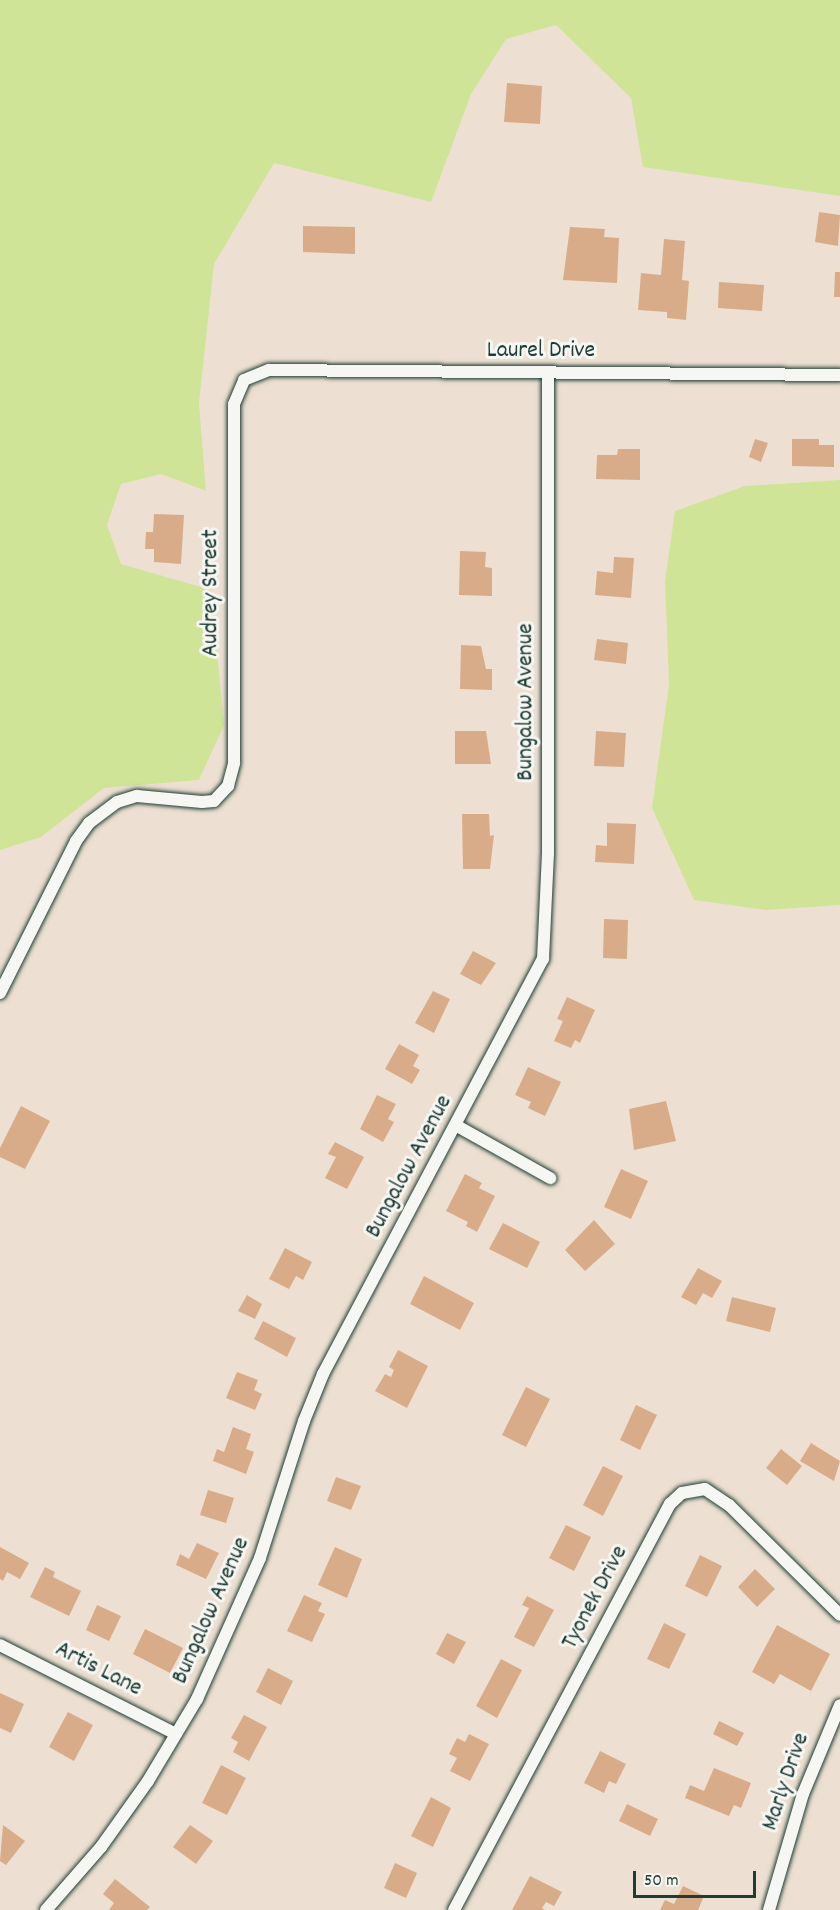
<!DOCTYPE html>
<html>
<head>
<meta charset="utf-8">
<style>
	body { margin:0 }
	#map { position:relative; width:840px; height:1910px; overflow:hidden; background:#ede0d2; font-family:Dekko,sans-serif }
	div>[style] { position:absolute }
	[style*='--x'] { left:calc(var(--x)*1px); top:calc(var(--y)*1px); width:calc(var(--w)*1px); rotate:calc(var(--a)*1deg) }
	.green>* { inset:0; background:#d0e498 }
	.building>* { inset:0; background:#d8ac89 }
	.roads { filter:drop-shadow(0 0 2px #1f3d34) drop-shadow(0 0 2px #1f3d34) }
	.minor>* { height:12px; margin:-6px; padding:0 6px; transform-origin:6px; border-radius:6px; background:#f6f6f2 }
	span { translate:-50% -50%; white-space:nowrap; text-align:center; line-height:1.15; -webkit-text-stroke:6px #f6f6f2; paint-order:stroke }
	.street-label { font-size:24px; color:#1f3d34 }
	.scale { position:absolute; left:633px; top:1871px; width:123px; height:27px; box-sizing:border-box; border:3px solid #1f3d34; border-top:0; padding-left:8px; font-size:18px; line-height:21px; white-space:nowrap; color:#1f3d34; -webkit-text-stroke:4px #f6f6f2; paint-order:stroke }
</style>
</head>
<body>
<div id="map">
	<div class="green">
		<i style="clip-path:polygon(0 0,840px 0,840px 196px,643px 167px,631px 98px,556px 25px,506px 39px,471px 94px,431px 202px,274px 163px,214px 264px,199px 403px,206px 491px,161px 474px,121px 484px,107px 525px,121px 564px,211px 590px,224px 725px,199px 780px,104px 788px,41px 837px,0 850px)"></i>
		<i style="clip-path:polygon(840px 480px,840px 905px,766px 910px,694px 900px,652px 808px,669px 684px,665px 581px,675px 511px,745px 486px)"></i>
	</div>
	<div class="building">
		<i style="clip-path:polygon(507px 83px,542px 86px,540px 124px,504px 122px)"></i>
		<i style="clip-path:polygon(819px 212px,840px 215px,838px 246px,815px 242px)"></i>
		<i style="clip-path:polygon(303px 226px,355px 227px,355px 254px,303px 252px)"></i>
		<i style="clip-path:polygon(570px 227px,605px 229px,604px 237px,619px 238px,617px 283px,563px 280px)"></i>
		<i style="clip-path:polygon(664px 239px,685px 241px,682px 280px,689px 281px,686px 320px,667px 318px,667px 312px,638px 310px,641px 273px,661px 275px)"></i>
		<i style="clip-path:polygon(835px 272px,840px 272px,840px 297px,834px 297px)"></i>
		<i style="clip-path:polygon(719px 282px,764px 285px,762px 311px,718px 308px)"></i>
		<i style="clip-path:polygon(755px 439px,768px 443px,761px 462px,749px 457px)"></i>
		<i style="clip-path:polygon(792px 439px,819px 439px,819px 445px,834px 445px,834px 467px,792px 466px)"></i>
		<i style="clip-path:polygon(618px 449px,640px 449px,640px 480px,596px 479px,597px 455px,617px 455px)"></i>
		<i style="clip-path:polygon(154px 514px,184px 515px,181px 564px,154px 562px,154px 549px,145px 549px,146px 532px,153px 532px)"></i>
		<i style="clip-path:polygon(460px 551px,486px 552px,485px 567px,492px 568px,492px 596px,459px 595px)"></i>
		<i style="clip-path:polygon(614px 557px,634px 558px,631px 598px,595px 595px,597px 571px,613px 573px)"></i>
		<i style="clip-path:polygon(597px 639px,628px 643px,626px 664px,594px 660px)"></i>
		<i style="clip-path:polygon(461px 645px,481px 646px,486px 669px,492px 669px,492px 690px,460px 689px)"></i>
		<i style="clip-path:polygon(455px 731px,486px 731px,491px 764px,455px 764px)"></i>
		<i style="clip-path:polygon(596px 731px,626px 733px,624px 767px,594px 766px)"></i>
		<i style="clip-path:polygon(462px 814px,489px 814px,490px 836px,494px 835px,490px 869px,463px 869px)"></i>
		<i style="clip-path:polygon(607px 823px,636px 824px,634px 864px,595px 862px,596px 845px,607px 846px)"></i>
		<i style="clip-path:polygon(604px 919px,628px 920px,627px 959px,603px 958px)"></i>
		<i style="clip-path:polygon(473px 951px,496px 963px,481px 985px,460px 974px)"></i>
		<i style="clip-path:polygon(433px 991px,450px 999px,434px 1033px,415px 1023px)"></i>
		<i style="clip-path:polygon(567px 997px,595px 1010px,580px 1043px,575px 1040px,571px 1048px,554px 1041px,563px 1021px,557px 1019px)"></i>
		<i style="clip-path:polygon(399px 1044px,419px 1055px,413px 1066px,420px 1070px,412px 1084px,385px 1069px)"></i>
		<i style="clip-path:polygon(528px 1067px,561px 1082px,545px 1116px,528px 1108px,531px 1102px,515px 1095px)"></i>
		<i style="clip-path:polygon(377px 1095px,396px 1104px,388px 1119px,394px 1122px,383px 1142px,360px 1129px)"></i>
		<i style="clip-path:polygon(666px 1101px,676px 1141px,634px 1150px,629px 1109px)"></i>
		<i style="clip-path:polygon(21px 1106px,50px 1121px,25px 1169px,0 1157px,0 1148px)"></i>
		<i style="clip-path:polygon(335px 1142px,364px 1157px,347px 1189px,325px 1178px,336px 1157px,328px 1154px)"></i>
		<i style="clip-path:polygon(621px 1169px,648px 1181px,631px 1219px,604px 1207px)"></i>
		<i style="clip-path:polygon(465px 1174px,482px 1183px,479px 1188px,495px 1196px,477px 1232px,466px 1226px,468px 1222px,446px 1211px)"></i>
		<i style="clip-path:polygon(594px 1220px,615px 1244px,585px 1271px,565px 1250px)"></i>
		<i style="clip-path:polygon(503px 1223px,540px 1242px,527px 1268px,489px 1249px)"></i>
		<i style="clip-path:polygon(285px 1248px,312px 1262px,303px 1280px,296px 1276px,289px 1289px,269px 1279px)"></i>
		<i style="clip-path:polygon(698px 1268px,722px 1281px,712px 1298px,703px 1293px,696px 1305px,681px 1297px)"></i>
		<i style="clip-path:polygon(424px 1276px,474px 1303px,460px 1330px,410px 1304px)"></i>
		<i style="clip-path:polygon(247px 1295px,262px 1304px,255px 1319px,238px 1311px)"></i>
		<i style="clip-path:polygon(732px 1297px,776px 1308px,770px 1332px,726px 1321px)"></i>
		<i style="clip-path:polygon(263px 1321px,296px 1338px,287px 1357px,254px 1339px)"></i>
		<i style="clip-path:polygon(398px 1350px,428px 1366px,407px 1408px,375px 1391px,385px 1374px,391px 1377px,394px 1370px,389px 1367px)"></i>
		<i style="clip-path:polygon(237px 1372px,258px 1380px,254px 1390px,262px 1394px,255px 1410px,226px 1398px)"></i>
		<i style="clip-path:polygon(526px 1387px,550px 1399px,526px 1447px,502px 1435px)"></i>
		<i style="clip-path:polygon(636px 1405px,657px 1415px,640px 1450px,620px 1440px)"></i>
		<i style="clip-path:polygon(233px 1427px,251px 1434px,246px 1449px,254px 1452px,246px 1474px,213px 1461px,217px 1449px,224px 1452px)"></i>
		<i style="clip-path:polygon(811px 1443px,840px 1461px,834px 1481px,800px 1461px)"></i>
		<i style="clip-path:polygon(781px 1449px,802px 1466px,787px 1485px,766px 1468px)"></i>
		<i style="clip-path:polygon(603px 1466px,623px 1476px,603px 1516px,583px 1505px)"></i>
		<i style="clip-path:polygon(336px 1477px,361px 1486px,351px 1510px,327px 1501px)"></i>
		<i style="clip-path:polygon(208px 1490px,234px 1498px,226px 1523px,200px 1515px)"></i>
		<i style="clip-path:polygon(566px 1525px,591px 1537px,574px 1571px,549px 1558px)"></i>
		<i style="clip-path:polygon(197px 1543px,219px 1553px,206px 1579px,176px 1565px,180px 1554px,189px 1559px)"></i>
		<i style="clip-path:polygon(0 1547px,29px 1563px,20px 1579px,7px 1572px,3px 1581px,0 1579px)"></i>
		<i style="clip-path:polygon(335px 1547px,362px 1559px,347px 1598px,318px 1585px)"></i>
		<i style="clip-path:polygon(700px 1555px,722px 1566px,707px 1597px,685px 1586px)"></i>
		<i style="clip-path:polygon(45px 1567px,55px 1572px,53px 1577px,81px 1591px,69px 1616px,30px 1597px)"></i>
		<i style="clip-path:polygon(755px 1569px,775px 1589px,757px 1607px,738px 1587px)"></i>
		<i style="clip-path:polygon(304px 1595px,322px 1603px,318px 1611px,325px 1614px,312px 1642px,287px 1631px)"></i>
		<i style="clip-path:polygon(527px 1596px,554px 1610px,534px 1647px,514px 1637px,529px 1608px,522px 1605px)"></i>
		<i style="clip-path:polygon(97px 1605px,121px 1616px,109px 1641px,86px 1630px)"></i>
		<i style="clip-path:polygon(664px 1623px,686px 1634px,669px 1669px,647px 1659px)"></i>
		<i style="clip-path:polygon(777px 1625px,830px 1654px,811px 1691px,780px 1674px,774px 1684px,752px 1672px)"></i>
		<i style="clip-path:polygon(145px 1629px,183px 1648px,170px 1673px,133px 1654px)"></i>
		<i style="clip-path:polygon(447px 1633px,466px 1642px,454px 1664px,436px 1654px)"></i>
		<i style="clip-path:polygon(501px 1659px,522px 1670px,497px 1718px,476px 1706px)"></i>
		<i style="clip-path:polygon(268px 1668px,293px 1681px,281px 1705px,256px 1692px)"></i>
		<i style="clip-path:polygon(0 1693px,24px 1704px,11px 1733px,0 1728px)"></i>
		<i style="clip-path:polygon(68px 1712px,93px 1725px,74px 1761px,49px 1747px)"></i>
		<i style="clip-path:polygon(244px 1715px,267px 1727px,249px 1761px,233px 1752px,238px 1742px,231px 1738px)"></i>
		<i style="clip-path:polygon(719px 1721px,744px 1733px,737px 1746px,713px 1734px)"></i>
		<i style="clip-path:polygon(469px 1734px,489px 1744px,470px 1781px,450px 1771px,457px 1758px,449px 1754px,457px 1738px,465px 1742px)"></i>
		<i style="clip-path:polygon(600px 1751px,626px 1764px,616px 1784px,609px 1781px,604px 1793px,584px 1783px)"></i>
		<i style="clip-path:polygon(221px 1765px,246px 1778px,227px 1815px,202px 1803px)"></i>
		<i style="clip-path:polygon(714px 1768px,751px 1783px,741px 1808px,734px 1805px,729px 1816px,685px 1798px,690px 1785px,704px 1791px)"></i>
		<i style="clip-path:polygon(431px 1797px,451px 1808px,433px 1847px,411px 1836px)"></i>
		<i style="clip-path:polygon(627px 1804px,658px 1819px,650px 1836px,619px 1821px)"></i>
		<i style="clip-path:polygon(3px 1825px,25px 1841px,6px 1865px,0 1861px)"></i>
		<i style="clip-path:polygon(190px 1825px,213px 1841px,196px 1864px,173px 1847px)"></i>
		<i style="clip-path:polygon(395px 1863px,417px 1873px,406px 1898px,384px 1888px)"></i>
		<i style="clip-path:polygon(530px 1876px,562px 1892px,554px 1906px,546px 1902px,542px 1908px,545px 1910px,512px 1910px)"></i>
		<i style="clip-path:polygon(115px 1879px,150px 1907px,147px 1910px,109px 1910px,114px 1903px,103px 1894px)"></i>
		<i style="clip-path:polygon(683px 1886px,704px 1896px,698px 1910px,660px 1910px,665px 1900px,674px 1904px)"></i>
	</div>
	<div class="roads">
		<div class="minor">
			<i style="--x:0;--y:993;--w:170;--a:-63.4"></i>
			<i style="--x:76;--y:841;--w:22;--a:-54"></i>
			<i style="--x:89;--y:823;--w:35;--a:-37"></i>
			<i style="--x:117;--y:802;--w:21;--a:-17"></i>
			<i style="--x:137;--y:796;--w:65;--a:5.3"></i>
			<i style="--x:202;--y:802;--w:12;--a:-5"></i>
			<i style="--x:214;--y:801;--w:21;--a:-47"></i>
			<i style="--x:228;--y:786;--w:24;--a:-75"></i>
			<i style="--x:234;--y:763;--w:359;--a:-90"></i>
			<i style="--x:234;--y:404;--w:26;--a:-67"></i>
			<i style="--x:244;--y:380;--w:27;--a:-22"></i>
			<i style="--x:269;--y:370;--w:571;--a:0.5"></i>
			<i style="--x:457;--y:1126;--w:107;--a:29.2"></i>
			<i style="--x:0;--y:1645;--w:197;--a:26.8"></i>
			<i style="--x:46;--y:1910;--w:84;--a:-48.9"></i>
			<i style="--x:101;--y:1847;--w:81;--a:-54.5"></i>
			<i style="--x:148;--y:1781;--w:96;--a:-59.1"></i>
			<i style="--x:197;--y:1699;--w:154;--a:-65.9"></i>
			<i style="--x:260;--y:1558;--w:144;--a:-72.2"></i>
			<i style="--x:304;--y:1421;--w:51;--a:-68"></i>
			<i style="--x:323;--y:1374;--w:470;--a:-62.1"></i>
			<i style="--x:543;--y:959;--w:105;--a:-87.3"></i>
			<i style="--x:548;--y:854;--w:481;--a:-90"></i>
			<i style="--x:454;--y:1910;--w:460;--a:-62"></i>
			<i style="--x:670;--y:1504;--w:16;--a:-43"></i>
			<i style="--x:682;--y:1493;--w:23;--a:-10"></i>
			<i style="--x:705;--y:1489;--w:29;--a:34"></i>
			<i style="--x:729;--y:1505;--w:156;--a:44.7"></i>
			<i style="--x:769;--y:1910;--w:121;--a:-73.7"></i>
			<i style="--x:803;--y:1794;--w:96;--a:-67.4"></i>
		</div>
	</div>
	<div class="street-label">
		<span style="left:541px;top:352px">Laurel Drive</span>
		<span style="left:212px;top:593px;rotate:-90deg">Audrey Street</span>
		<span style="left:527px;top:702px;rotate:-90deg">Bungalow Avenue</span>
		<span style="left:410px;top:1167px;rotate:-62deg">Bungalow Avenue</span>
		<span style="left:596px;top:1598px;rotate:-62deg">Tyonek Drive</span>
		<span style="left:212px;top:1611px;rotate:-66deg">Bungalow Avenue</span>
		<span style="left:98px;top:1670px;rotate:27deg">Artis Lane</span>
		<span style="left:787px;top:1782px;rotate:-71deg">Marly Drive</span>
	</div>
	<div class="scale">50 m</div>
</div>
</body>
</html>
